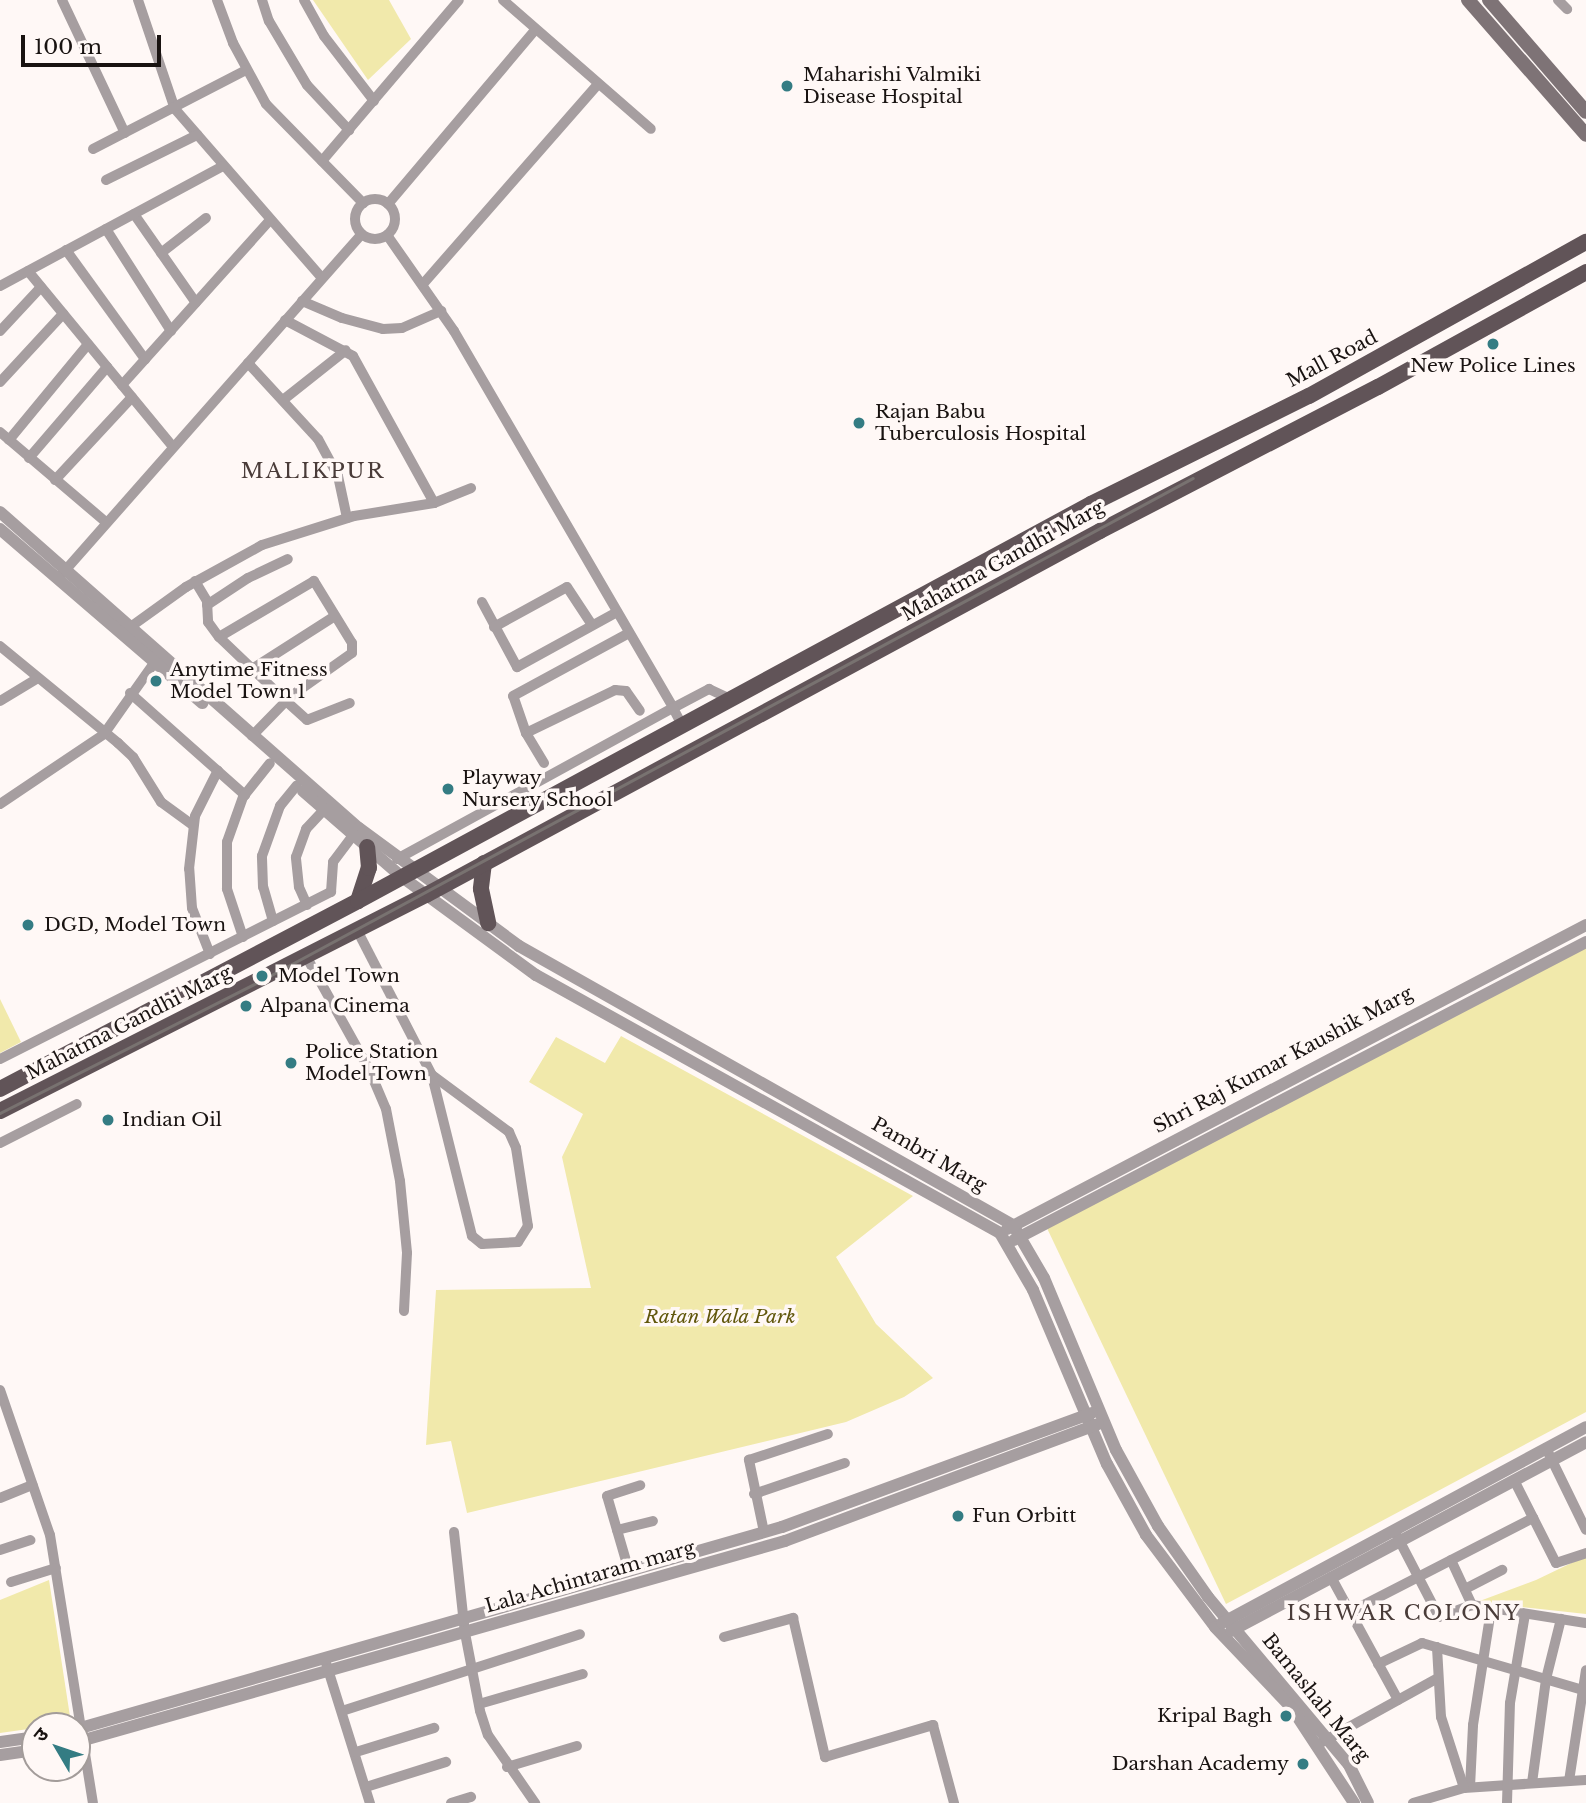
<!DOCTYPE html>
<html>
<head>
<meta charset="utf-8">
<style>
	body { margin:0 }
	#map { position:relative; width:1586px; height:1803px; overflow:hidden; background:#fff8f6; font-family:"Libre Baskerville","Noto Sans Devanagari",serif }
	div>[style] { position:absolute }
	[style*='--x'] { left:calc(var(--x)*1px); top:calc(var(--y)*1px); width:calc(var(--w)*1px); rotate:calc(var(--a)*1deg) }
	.green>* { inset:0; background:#f1e9ab }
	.minor>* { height:10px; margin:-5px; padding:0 5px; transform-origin:5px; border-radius:5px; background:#a69ea0 }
	.minor>.ring { margin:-5px; padding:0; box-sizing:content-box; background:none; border:10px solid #a69ea0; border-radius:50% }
	.tertiary>* { height:12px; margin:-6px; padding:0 6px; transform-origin:6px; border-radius:6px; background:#a69ea0 }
	.secondary>* { height:14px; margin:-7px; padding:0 7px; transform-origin:7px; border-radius:7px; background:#7e7376 }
	.primary>* { height:16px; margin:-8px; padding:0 8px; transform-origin:8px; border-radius:8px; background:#615458 }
	.rail>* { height:2.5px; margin:-1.25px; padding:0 1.25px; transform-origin:1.25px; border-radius:1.25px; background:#787270 }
	.dots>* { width:19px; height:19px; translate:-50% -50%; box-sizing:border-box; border:4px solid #fff8f6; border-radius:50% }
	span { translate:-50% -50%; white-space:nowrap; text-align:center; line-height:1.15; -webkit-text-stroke:7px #fff8f6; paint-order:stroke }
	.poi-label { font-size:19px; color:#191311 }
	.left { translate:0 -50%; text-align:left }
	.right { translate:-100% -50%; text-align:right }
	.street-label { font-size:19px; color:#191311 }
	.park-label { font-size:19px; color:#61570c; font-style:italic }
	.neighbourhood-label { font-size:21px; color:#4a3c39; letter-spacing:2px }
	.north { position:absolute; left:21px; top:1712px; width:70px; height:70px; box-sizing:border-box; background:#fff8f6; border:2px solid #a39c9a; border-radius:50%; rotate:309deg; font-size:19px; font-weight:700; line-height:28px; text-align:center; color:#191311 }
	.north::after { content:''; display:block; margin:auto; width:24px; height:32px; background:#347c83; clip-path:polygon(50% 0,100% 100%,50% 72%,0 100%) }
	.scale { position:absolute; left:21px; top:35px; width:140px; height:32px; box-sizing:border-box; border:4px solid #191311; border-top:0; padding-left:9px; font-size:21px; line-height:24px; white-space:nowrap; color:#191311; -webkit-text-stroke:5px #fff8f6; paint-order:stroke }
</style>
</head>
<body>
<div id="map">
	<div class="green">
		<i style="clip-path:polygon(313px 0,389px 0,411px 39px,368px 80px)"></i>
		<i style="clip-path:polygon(1586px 944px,1586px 1412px,1226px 1604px,1045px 1224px)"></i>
		<i style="clip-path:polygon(0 999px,21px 1042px,0 1053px)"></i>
		<i style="clip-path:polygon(621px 1036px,913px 1196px,836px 1257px,876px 1324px,933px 1378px,904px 1397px,846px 1422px,467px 1513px,451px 1441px,426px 1445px,436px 1290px,591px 1288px,562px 1157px,583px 1114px,529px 1082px,556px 1037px,605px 1063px)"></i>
		<i style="clip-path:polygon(1586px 1556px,1586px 1614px,1477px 1602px,1536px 1580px)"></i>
		<i style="clip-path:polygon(49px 1580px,71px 1723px,0 1733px,0 1600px)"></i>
	</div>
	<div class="minor">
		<i style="--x:62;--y:0;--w:147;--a:64.7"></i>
		<i style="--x:138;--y:0;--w:115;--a:71.3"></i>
		<i style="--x:175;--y:109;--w:224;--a:49"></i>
		<i style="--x:217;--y:0;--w:46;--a:69.6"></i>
		<i style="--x:233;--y:43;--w:69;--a:61.6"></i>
		<i style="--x:266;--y:104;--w:139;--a:45.6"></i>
		<i style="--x:262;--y:0;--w:22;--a:72"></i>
		<i style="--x:269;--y:21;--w:74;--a:59.3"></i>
		<i style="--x:307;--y:85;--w:62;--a:47"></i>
		<i style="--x:304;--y:0;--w:41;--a:60.9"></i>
		<i style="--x:324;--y:36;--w:82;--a:52.4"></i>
		<i style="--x:503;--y:0;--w:196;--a:41.1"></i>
		<i style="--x:1558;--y:0;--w:13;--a:45"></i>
		<i style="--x:93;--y:149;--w:172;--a:-27.3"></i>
		<i style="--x:322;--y:161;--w:211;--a:-49.6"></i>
		<i style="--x:106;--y:180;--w:102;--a:-26.3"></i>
		<i class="ring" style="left:355px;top:199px;width:30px;height:30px"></i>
		<i style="--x:388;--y:204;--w:228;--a:-49.8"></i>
		<i style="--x:134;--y:214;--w:108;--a:55.1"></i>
		<i style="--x:106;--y:229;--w:121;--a:57.5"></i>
		<i style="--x:387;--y:235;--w:117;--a:55.1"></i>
		<i style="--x:454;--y:331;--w:436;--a:59.8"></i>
		<i style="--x:673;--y:708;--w:41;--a:-27.8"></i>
		<i style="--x:709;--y:689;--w:26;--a:25"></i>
		<i style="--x:66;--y:250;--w:135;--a:54.1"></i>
		<i style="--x:161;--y:253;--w:57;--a:-37.9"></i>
		<i style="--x:28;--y:271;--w:228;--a:50.5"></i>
		<i style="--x:423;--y:284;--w:266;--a:-48.8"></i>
		<i style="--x:0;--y:286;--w:253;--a:-28.3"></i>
		<i style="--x:302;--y:301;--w:43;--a:23"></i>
		<i style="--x:342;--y:318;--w:42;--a:15"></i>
		<i style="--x:383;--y:329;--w:19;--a:-3"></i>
		<i style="--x:402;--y:328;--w:43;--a:-23.6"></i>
		<i style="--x:285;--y:320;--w:77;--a:27.9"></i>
		<i style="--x:353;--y:356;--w:168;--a:61.1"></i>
		<i style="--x:0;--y:331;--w:60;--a:-47"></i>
		<i style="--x:248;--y:363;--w:103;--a:47.4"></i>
		<i style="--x:318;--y:439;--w:42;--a:61.6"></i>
		<i style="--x:338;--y:476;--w:43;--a:77.9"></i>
		<i style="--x:0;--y:382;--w:93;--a:-47.2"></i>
		<i style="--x:122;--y:385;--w:222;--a:-48.1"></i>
		<i style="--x:283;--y:400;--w:80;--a:-38.4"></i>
		<i style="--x:0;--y:432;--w:140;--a:40.4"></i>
		<i style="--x:9;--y:440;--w:124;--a:-50.5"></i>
		<i style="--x:29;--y:458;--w:120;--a:-49.4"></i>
		<i style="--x:55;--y:480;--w:113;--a:-47.1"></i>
		<i style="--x:62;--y:574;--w:453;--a:-48.6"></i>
		<i style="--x:195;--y:581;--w:23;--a:59"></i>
		<i style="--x:207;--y:601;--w:21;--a:87"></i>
		<i style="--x:208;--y:622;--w:19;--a:54"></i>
		<i style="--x:482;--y:602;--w:74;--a:61.7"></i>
		<i style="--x:517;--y:667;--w:114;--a:-28.8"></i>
		<i style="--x:207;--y:605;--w:49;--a:-33.4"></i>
		<i style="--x:248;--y:578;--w:44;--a:-25.4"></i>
		<i style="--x:494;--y:627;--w:83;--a:-28.7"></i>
		<i style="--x:567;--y:587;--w:45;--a:56.7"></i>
		<i style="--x:129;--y:628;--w:70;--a:-35.7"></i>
		<i style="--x:186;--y:587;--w:87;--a:-28.9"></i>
		<i style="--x:262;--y:545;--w:96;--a:-17.5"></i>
		<i style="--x:354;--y:516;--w:81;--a:-9.2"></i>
		<i style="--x:434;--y:503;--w:40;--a:-22"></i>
		<i style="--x:0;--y:646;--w:153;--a:39.4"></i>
		<i style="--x:118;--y:743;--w:21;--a:43"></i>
		<i style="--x:133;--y:757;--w:53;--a:58.1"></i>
		<i style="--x:161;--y:802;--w:39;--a:36"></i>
		<i style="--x:252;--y:669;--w:98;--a:-32.6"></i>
		<i style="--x:130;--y:693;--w:154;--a:41.6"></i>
		<i style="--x:0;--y:701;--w:44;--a:-31.2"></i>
		<i style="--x:526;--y:733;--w:99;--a:-25.8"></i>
		<i style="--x:615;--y:690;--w:11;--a:5"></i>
		<i style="--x:626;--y:691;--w:24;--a:55"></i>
		<i style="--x:252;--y:736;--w:49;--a:-45.8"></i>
		<i style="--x:286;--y:701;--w:11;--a:-41"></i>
		<i style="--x:294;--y:694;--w:71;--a:-35.3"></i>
		<i style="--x:352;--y:653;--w:10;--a:-90"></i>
		<i style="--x:352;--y:643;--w:73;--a:-121.5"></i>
		<i style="--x:314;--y:581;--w:110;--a:149.5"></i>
		<i style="--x:219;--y:637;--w:93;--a:43.7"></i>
		<i style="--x:286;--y:701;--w:28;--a:42"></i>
		<i style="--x:307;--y:720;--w:46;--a:-21.6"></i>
		<i style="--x:544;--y:763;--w:35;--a:-121"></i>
		<i style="--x:526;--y:733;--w:39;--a:-109"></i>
		<i style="--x:513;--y:696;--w:132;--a:-28.5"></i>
		<i style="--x:0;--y:804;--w:125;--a:-33.9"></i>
		<i style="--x:104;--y:734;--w:87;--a:-54.8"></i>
		<i style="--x:397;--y:859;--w:315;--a:-28.7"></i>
		<i style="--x:673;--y:708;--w:21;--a:62"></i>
		<i style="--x:307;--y:905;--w:20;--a:-114"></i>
		<i style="--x:299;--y:887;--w:30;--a:-96"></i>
		<i style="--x:296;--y:857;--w:30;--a:-70"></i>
		<i style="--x:306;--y:829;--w:26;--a:-47"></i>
		<i style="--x:273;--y:921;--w:35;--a:-106"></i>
		<i style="--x:263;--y:887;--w:31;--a:-92"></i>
		<i style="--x:262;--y:856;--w:53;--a:-70.2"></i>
		<i style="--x:280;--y:806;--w:26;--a:-51"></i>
		<i style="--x:357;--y:930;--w:163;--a:62.7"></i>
		<i style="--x:432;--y:1075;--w:96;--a:36.5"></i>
		<i style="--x:509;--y:1132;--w:17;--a:66"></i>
		<i style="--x:516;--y:1148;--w:79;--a:81.3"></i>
		<i style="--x:528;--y:1226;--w:19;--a:122"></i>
		<i style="--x:518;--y:1242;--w:36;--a:177"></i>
		<i style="--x:482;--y:1244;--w:13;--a:-141"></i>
		<i style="--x:472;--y:1236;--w:166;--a:-104"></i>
		<i style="--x:243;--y:937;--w:51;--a:-108.4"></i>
		<i style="--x:227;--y:889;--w:47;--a:-90"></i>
		<i style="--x:227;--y:842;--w:48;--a:-70.4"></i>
		<i style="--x:243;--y:797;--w:43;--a:-51.5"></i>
		<i style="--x:210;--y:954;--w:49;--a:-111.4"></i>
		<i style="--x:192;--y:908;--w:39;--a:-94"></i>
		<i style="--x:189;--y:869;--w:53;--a:-83.5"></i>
		<i style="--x:195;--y:816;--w:51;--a:-63.4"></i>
		<i style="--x:306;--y:956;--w:129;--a:60.9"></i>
		<i style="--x:369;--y:1069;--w:43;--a:67"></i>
		<i style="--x:386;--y:1109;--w:73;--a:79"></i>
		<i style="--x:400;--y:1181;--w:72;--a:84.4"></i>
		<i style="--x:407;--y:1253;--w:58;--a:93"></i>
		<i style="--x:0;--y:1059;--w:371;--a:-26.8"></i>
		<i style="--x:331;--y:892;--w:30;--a:-86"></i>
		<i style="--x:333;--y:862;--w:34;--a:-53"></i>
		<i style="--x:0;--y:1143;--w:86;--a:-26.9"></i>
		<i style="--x:0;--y:1390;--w:153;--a:71"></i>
		<i style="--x:50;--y:1535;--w:271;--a:80.9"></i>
		<i style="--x:1546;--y:1448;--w:91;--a:64"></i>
		<i style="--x:1514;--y:1480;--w:93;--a:63.2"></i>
		<i style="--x:1556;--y:1563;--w:32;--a:-18"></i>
		<i style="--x:754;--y:1494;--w:96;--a:-18.8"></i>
		<i style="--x:0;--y:1498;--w:35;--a:-22"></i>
		<i style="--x:617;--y:1530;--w:37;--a:-14"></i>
		<i style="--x:454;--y:1532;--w:102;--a:83.8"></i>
		<i style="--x:465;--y:1633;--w:79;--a:79.1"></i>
		<i style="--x:480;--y:1711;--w:25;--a:72"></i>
		<i style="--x:488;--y:1735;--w:83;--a:55.3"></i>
		<i style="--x:764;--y:1532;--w:74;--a:-101.8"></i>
		<i style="--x:749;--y:1460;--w:83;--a:-18.2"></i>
		<i style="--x:1396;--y:1534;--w:93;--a:62.6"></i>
		<i style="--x:1439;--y:1617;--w:35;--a:-20"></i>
		<i style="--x:1472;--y:1605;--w:115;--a:9"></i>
		<i style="--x:0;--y:1550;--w:32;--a:-18"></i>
		<i style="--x:1451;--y:1560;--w:50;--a:65"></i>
		<i style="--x:629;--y:1571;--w:78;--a:-106.3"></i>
		<i style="--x:607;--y:1496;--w:35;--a:-18"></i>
		<i style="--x:1331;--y:1577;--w:140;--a:61.4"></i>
		<i style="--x:11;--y:1582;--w:47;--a:-17.3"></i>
		<i style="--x:1465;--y:1589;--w:42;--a:-27.2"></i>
		<i style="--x:1350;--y:1612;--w:206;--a:-27.2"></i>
		<i style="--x:724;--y:1637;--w:72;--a:-15.4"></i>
		<i style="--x:793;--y:1618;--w:143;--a:77"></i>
		<i style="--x:825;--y:1757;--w:113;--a:-16.5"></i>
		<i style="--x:933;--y:1725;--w:81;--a:74.9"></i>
		<i style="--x:326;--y:1663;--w:147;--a:72.6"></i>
		<i style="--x:1378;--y:1664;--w:49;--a:-25.5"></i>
		<i style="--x:1422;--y:1643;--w:171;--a:16.3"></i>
		<i style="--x:479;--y:1704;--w:108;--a:-16.1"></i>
		<i style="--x:342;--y:1711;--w:250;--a:-17.9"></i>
		<i style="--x:1322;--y:1742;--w:130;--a:-28.9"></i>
		<i style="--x:356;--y:1752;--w:82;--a:-17.1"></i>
		<i style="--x:507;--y:1767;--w:73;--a:-16.7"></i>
		<i style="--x:1569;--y:1781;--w:112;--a:-81.3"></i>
		<i style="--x:1532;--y:1783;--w:105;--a:-82.3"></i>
		<i style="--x:1546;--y:1679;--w:62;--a:-76"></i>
		<i style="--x:366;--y:1787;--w:84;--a:-17.4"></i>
		<i style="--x:1470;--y:1787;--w:62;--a:-87.2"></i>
		<i style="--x:1473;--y:1725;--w:116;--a:-81.1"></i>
		<i style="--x:1464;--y:1788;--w:122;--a:-3.8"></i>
		<i style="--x:451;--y:1803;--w:21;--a:-17"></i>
		<i style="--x:1413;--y:1803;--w:53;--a:-16.4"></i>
		<i style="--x:1464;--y:1788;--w:75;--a:-107.9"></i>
		<i style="--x:1441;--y:1717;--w:70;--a:-93.3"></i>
		<i style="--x:1507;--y:1803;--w:100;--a:-88.3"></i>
		<i style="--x:1510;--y:1703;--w:90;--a:-80.4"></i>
	</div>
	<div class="tertiary">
		<i style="--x:0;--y:512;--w:478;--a:41.4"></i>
		<i style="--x:359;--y:828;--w:199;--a:36.4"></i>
		<i style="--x:519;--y:946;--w:567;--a:29.46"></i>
		<i style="--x:1013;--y:1225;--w:61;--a:59.7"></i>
		<i style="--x:1044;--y:1278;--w:186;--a:67.3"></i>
		<i style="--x:1116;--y:1450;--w:87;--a:61.1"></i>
		<i style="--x:1158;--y:1526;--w:87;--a:54.8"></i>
		<i style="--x:1208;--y:1597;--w:219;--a:50"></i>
		<i style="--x:1349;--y:1765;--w:42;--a:63.4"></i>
		<i style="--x:0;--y:529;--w:267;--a:40.7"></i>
		<i style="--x:303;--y:791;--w:131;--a:41"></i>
		<i style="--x:402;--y:877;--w:166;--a:36.2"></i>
		<i style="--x:536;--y:975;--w:531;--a:29.08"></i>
		<i style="--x:1000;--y:1233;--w:66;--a:59.9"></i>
		<i style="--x:1033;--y:1290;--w:189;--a:67"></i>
		<i style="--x:1107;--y:1464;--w:81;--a:61.2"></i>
		<i style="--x:1146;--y:1535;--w:115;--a:53.1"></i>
		<i style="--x:1215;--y:1627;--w:110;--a:46.5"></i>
		<i style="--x:1291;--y:1707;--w:115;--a:56.7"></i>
		<i style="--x:1007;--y:1229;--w:654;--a:-27.7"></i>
		<i style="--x:1014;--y:1240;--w:645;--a:-27.52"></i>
		<i style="--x:1222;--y:1623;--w:413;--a:-28.3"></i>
		<i style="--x:1231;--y:1631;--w:402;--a:-28"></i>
		<i style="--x:77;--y:1729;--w:733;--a:-15.99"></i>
		<i style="--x:782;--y:1527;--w:330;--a:-20.2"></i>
		<i style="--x:0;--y:1742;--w:35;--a:-8"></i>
		<i style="--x:77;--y:1742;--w:736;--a:-15.85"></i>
		<i style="--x:785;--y:1541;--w:334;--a:-20.5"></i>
		<i style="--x:0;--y:1755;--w:35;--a:-8"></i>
	</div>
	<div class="secondary">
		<i style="--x:1468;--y:0;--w:179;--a:48.8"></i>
		<i style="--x:1489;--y:0;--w:148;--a:49.1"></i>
	</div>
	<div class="primary">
		<i style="--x:484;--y:863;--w:26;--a:97"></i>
		<i style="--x:481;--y:889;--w:35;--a:78"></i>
		<i style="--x:358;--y:901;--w:35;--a:-72"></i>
		<i style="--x:369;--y:868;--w:21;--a:-95"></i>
		<i style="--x:0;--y:1089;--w:404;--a:-27.7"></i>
		<i style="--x:358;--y:901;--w:834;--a:-28.44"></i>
		<i style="--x:1091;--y:504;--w:243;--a:-26.4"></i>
		<i style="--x:1309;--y:396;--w:317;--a:-29.1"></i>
		<i style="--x:0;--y:1111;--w:478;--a:-26.9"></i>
		<i style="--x:426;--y:895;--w:766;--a:-28.37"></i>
		<i style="--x:1100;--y:531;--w:313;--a:-27.4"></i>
		<i style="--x:1378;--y:387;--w:238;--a:-28.9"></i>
	</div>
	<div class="rail">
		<i style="--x:0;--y:1113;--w:296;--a:-26.9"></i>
		<i style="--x:264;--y:979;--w:1055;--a:-28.34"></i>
	</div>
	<div class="dots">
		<i style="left:787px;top:86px;background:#347c83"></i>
		<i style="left:1493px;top:344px;background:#347c83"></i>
		<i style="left:859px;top:423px;background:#347c83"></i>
		<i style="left:156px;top:681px;background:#347c83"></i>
		<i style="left:448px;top:789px;background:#347c83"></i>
		<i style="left:28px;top:925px;background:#347c83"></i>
		<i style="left:262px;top:976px;background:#347c83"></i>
		<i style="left:246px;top:1006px;background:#347c83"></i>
		<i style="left:291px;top:1063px;background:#347c83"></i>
		<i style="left:108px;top:1120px;background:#347c83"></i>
		<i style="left:958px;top:1516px;background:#347c83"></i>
		<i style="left:1286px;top:1716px;background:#347c83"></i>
		<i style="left:1303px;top:1764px;background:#347c83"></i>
	</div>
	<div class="poi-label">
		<span class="left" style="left:803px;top:86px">Maharishi Valmiki<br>Disease Hospital</span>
		<span style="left:1493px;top:366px">New Police Lines</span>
		<span class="left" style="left:875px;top:423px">Rajan Babu<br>Tuberculosis Hospital</span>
		<span class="left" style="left:170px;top:681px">Anytime Fitness<br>Model Town 1</span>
		<span class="left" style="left:462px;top:789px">Playway<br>Nursery School</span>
		<span class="left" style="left:44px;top:925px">DGD, Model Town</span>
		<span class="left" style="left:278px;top:976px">Model Town</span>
		<span class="left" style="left:260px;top:1006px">Alpana Cinema</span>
		<span class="left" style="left:305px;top:1063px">Police Station<br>Model Town</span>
		<span class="left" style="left:122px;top:1120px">Indian Oil</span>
		<span class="left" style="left:972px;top:1516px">Fun Orbitt</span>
		<span class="right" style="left:1272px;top:1716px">Kripal Bagh</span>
		<span class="right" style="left:1289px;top:1764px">Darshan Academy</span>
	</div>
	<div class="street-label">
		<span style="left:1332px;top:359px;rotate:-28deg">Mall Road</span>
		<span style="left:1003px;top:561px;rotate:-29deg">Mahatma Gandhi Marg</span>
		<span style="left:129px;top:1023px;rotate:-27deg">Mahatma Gandhi Marg</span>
		<span style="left:1283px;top:1060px;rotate:-28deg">Shri Raj Kumar Kaushik Marg</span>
		<span style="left:929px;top:1155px;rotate:30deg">Pambri Marg</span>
		<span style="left:590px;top:1577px;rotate:-16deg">Lala Achintaram marg</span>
		<span style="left:1316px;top:1698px;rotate:51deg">Bamashah Marg</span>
	</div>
	<div class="park-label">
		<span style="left:720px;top:1317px">Ratan Wala Park</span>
	</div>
	<div class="neighbourhood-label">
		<span style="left:313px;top:471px">MALIKPUR</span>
		<span style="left:1404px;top:1613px">ISHWAR COLONY</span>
	</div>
	<div class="north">उ</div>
	<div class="scale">100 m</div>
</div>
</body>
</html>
